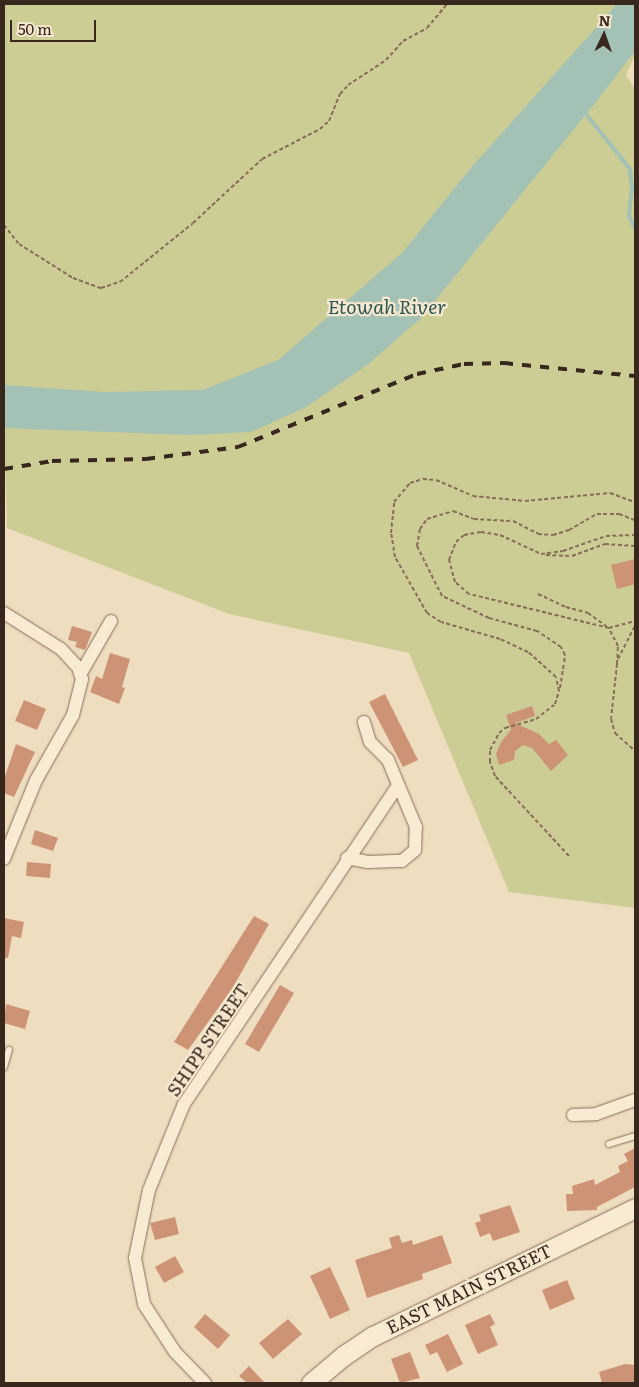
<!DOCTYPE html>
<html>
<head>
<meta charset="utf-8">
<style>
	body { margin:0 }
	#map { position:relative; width:639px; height:1387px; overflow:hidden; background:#efddc0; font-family:Literata,serif }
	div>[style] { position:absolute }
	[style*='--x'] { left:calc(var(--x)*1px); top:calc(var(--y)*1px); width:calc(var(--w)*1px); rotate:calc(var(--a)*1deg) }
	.green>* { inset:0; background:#cbcd94 }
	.water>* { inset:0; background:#a3c1b5 }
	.stream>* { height:4px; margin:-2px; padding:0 2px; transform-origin:2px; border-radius:2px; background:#a3c1b5 }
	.building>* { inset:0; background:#cd9375 }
	.path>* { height:2px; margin-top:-1px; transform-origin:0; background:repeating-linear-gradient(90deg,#886d58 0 4px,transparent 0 6.5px) }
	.roads { filter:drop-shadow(0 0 1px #886d58) drop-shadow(0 0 1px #886d58) }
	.lane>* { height:6px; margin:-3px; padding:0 3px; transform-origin:3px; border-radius:3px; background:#f9ebd3 }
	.street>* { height:12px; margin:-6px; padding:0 6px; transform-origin:6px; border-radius:6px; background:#f9ebd3 }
	.secondary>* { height:19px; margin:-9.5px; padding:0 9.5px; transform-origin:9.5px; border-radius:9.5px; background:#f9ebd3 }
	.rail>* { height:4px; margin-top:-2px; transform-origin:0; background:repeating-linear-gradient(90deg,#37271d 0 9px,transparent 0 18px) }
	span { translate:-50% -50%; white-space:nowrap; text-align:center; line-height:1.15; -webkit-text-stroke:4.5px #f6e8d0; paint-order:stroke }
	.street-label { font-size:18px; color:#37271d }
	.water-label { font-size:19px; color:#2b5751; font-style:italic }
	.frame { position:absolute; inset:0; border:5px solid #37271d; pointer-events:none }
	.north { position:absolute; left:579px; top:10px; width:50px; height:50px; -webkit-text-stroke:4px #f6e8d0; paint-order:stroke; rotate:3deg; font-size:14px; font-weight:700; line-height:20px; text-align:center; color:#37271d }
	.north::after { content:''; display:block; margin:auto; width:18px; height:22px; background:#37271d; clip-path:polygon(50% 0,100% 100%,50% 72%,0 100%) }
	.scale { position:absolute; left:10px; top:20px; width:86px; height:22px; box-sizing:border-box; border:2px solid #37271d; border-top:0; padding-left:6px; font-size:15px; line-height:18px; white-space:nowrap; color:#37271d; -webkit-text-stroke:4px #f6e8d0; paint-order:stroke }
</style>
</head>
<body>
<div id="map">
	<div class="green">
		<i style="clip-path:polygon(4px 4px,635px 4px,635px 55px,626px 75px,635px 89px,635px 908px,509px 892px,409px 653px,229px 614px,7px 528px,4px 429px)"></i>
	</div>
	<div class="water">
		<i style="clip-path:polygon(617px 4px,635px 4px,635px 51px,596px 102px,421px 318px,367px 365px,306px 407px,251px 432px,190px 435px,4px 428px,4px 385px,104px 392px,203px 390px,278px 360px,402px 253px,470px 169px)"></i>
	</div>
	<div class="stream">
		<i style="--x:586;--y:114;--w:70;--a:51.3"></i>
		<i style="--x:630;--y:169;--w:18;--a:84"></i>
		<i style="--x:632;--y:187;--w:29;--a:96"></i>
		<i style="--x:629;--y:216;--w:13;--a:63"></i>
	</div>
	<div class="building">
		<i style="clip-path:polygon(635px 559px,635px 584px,617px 589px,611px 565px)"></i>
		<i style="clip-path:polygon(72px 626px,92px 632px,85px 650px,75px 647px,77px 642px,68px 640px)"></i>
		<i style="clip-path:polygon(110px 653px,130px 659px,122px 687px,125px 688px,119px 704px,90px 692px,96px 676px,102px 679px)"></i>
		<i style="clip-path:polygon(385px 694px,418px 760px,403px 767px,369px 702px)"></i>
		<i style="clip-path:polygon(24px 700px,46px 709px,37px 730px,15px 721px)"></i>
		<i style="clip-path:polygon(532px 706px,535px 716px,515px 723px,539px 734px,549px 744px,556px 740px,568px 755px,551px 771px,532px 748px,523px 745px,515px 751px,514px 760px,499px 765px,496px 754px,501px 742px,511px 730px,506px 715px)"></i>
		<i style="clip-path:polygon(16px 744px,35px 752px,14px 797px,4px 793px,4px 779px)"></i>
		<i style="clip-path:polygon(35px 830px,58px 838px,53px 851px,31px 844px)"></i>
		<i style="clip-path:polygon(27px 862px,51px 864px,50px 878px,26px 876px)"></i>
		<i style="clip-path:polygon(254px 916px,269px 924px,232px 989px,188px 1050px,174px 1042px)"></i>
		<i style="clip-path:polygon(4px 918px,24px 922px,21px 938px,12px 936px,8px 958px,4px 958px)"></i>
		<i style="clip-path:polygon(280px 985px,294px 993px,259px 1052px,245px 1044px)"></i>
		<i style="clip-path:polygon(6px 1004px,30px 1011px,25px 1029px,4px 1023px)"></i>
		<i style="clip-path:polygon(635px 1148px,635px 1187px,597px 1207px,597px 1210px,567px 1211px,566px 1194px,573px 1194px,572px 1186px,594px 1179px,595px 1185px,620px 1172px,618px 1166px,628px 1161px,624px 1154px)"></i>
		<i style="clip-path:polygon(510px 1205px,520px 1232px,493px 1241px,490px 1233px,480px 1237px,475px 1223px,481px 1221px,479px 1215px)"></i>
		<i style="clip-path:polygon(175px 1217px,179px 1234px,155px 1240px,150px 1223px)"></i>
		<i style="clip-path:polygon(399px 1235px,402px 1243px,412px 1240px,413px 1245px,442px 1235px,452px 1263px,422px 1274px,423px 1279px,367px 1298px,355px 1260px,392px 1248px,389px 1238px)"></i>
		<i style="clip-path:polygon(175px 1256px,184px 1272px,164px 1283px,155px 1267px)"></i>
		<i style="clip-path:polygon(330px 1267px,350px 1310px,330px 1319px,310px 1276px)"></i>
		<i style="clip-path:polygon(567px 1280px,575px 1299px,550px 1310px,542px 1290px)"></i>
		<i style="clip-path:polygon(205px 1314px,230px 1335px,218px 1349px,194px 1327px)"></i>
		<i style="clip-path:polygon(490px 1314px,495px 1324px,490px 1327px,498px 1345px,478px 1354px,465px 1325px)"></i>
		<i style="clip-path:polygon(288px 1319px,302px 1334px,273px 1359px,259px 1343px)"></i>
		<i style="clip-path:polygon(448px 1334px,463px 1364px,447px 1372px,437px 1352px,430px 1355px,425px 1345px)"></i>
		<i style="clip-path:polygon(410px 1352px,420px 1378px,400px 1383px,391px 1359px)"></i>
		<i style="clip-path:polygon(625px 1364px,635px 1365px,635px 1383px,602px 1383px,599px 1372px)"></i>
		<i style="clip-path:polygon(249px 1366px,265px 1383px,247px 1383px,239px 1376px)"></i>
	</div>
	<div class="path">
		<i style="--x:4;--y:225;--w:24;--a:52"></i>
		<i style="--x:19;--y:244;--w:64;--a:32.2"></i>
		<i style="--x:73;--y:278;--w:30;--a:20"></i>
		<i style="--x:101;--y:288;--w:20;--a:-18"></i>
		<i style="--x:120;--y:282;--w:94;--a:-38.9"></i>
		<i style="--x:193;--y:223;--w:94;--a:-42.8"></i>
		<i style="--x:262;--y:159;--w:65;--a:-27.3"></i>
		<i style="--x:320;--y:129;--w:12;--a:-42"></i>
		<i style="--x:329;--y:121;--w:29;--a:-68"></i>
		<i style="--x:340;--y:94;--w:12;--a:-48"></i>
		<i style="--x:348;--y:85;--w:45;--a:-33.3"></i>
		<i style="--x:386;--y:60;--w:25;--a:-48"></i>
		<i style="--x:403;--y:41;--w:27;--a:-28"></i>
		<i style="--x:427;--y:28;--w:31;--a:-50"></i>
		<i style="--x:546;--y:555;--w:26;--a:2"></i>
		<i style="--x:572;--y:556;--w:35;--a:-20"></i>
		<i style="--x:605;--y:544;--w:30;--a:4"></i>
		<i style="--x:538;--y:594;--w:31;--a:25"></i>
		<i style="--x:566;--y:607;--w:23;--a:15"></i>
		<i style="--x:588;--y:613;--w:26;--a:36"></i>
		<i style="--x:609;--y:628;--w:27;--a:-15"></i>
		<i style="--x:618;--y:659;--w:38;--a:-63"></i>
		<i style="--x:617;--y:664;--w:18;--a:-87"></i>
		<i style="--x:618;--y:646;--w:20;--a:-117"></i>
		<i style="--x:609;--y:628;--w:144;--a:-166.3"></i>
		<i style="--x:469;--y:594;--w:18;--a:-139"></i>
		<i style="--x:455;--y:582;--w:23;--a:-105"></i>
		<i style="--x:449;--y:560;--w:19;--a:-69"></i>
		<i style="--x:456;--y:542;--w:11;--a:-41"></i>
		<i style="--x:464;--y:535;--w:17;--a:-10"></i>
		<i style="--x:481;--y:532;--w:19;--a:9"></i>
		<i style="--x:500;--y:535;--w:45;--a:24.9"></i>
		<i style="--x:541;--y:554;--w:22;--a:-8"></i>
		<i style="--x:563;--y:551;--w:46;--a:-19.2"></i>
		<i style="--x:606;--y:536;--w:29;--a:-2"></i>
		<i style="--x:617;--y:664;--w:55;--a:96.2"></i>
		<i style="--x:611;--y:719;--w:15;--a:74"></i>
		<i style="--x:615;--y:733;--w:27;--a:42"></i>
		<i style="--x:560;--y:688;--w:33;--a:-81"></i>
		<i style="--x:565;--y:655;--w:9;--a:-117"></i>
		<i style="--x:561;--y:647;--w:29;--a:-146"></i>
		<i style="--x:537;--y:631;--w:50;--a:-164.8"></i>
		<i style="--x:489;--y:618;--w:52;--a:-154.9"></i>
		<i style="--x:442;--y:596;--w:56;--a:-116.6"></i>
		<i style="--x:417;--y:546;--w:17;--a:-80"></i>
		<i style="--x:420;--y:529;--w:12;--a:-55"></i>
		<i style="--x:427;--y:519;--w:27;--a:-17"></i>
		<i style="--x:453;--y:511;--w:22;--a:21"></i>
		<i style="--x:474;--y:519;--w:39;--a:3"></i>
		<i style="--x:513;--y:521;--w:28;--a:27"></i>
		<i style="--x:538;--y:534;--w:15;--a:4"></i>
		<i style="--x:553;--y:535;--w:17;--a:-17"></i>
		<i style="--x:569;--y:530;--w:32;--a:-30"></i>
		<i style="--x:597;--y:514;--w:22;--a:0"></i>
		<i style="--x:619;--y:514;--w:17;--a:21"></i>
		<i style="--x:569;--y:856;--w:109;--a:-132.8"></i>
		<i style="--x:495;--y:776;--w:15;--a:-110"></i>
		<i style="--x:490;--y:762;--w:12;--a:-90"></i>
		<i style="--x:490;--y:750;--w:19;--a:-62"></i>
		<i style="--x:499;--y:733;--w:8;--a:-40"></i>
		<i style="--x:505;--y:728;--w:32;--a:-16"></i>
		<i style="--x:536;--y:719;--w:24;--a:-38"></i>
		<i style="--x:555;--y:704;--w:14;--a:-73"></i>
		<i style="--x:559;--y:691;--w:14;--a:-102"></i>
		<i style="--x:556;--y:677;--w:38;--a:-138"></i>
		<i style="--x:528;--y:652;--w:31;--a:-155"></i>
		<i style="--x:500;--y:639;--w:61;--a:-163.9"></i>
		<i style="--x:441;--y:622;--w:17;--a:-147"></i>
		<i style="--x:427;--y:613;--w:64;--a:-119.7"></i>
		<i style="--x:395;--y:557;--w:24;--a:-99"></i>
		<i style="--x:391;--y:533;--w:31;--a:-84"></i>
		<i style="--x:394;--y:502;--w:25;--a:-50"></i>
		<i style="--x:410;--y:483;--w:14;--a:-17"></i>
		<i style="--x:423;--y:479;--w:13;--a:4"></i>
		<i style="--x:436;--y:480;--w:40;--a:23.4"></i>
		<i style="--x:473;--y:496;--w:52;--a:5.5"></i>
		<i style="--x:525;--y:501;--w:85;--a:-5.4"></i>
		<i style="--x:610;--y:493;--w:27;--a:20"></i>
	</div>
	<div class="roads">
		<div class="lane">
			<i style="--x:4;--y:1067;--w:18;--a:-74"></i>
			<i style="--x:609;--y:1144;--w:27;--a:-17"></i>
		</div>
		<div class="street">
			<i style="--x:4;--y:613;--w:67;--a:32.3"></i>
			<i style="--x:61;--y:649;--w:25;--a:47"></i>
			<i style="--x:78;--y:667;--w:13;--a:72"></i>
			<i style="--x:82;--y:679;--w:37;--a:104"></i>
			<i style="--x:73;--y:715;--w:75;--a:119.6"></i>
			<i style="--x:36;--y:780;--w:85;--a:112.1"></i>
			<i style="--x:81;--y:673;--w:60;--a:-60"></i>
			<i style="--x:347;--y:858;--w:21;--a:11"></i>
			<i style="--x:368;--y:862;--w:34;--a:-2"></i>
			<i style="--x:402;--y:861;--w:17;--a:-40"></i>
			<i style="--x:415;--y:850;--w:23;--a:-88"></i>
			<i style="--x:416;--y:827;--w:73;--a:-112.7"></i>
			<i style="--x:388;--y:760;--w:25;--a:-135"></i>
			<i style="--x:370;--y:742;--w:21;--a:-107"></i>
			<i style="--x:573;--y:1115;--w:23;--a:-2"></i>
			<i style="--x:596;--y:1114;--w:41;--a:-19.7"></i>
			<i style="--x:205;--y:1383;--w:43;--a:-134.1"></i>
			<i style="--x:175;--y:1352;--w:57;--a:-122.9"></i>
			<i style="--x:144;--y:1304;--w:47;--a:-101.1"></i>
			<i style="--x:135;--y:1258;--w:69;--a:-78.4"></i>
			<i style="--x:149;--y:1190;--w:93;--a:-67.9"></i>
			<i style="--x:184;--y:1104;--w:382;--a:-56.1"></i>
		</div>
		<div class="secondary">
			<i style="--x:311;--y:1383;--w:42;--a:-40.2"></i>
			<i style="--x:343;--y:1356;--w:36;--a:-34"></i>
			<i style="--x:373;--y:1336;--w:292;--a:-26"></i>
		</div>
	</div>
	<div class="rail">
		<i style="--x:4;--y:469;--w:49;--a:-9.5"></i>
		<i style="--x:52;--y:461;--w:94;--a:-1.2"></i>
		<i style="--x:146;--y:459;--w:93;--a:-7.4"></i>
		<i style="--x:238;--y:447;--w:193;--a:-22.2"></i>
		<i style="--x:417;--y:374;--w:48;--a:-12"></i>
		<i style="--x:464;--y:364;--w:40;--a:-1.4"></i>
		<i style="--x:504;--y:363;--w:132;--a:5.7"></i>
	</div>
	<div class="street-label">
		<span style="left:208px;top:1040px;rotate:-56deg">SHIPP STREET</span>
		<span style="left:469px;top:1289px;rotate:-26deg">EAST MAIN STREET</span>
	</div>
	<div class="water-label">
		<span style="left:387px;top:307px">Etowah River</span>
	</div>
	<div class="frame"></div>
	<div class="north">N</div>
	<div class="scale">50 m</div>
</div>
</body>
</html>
